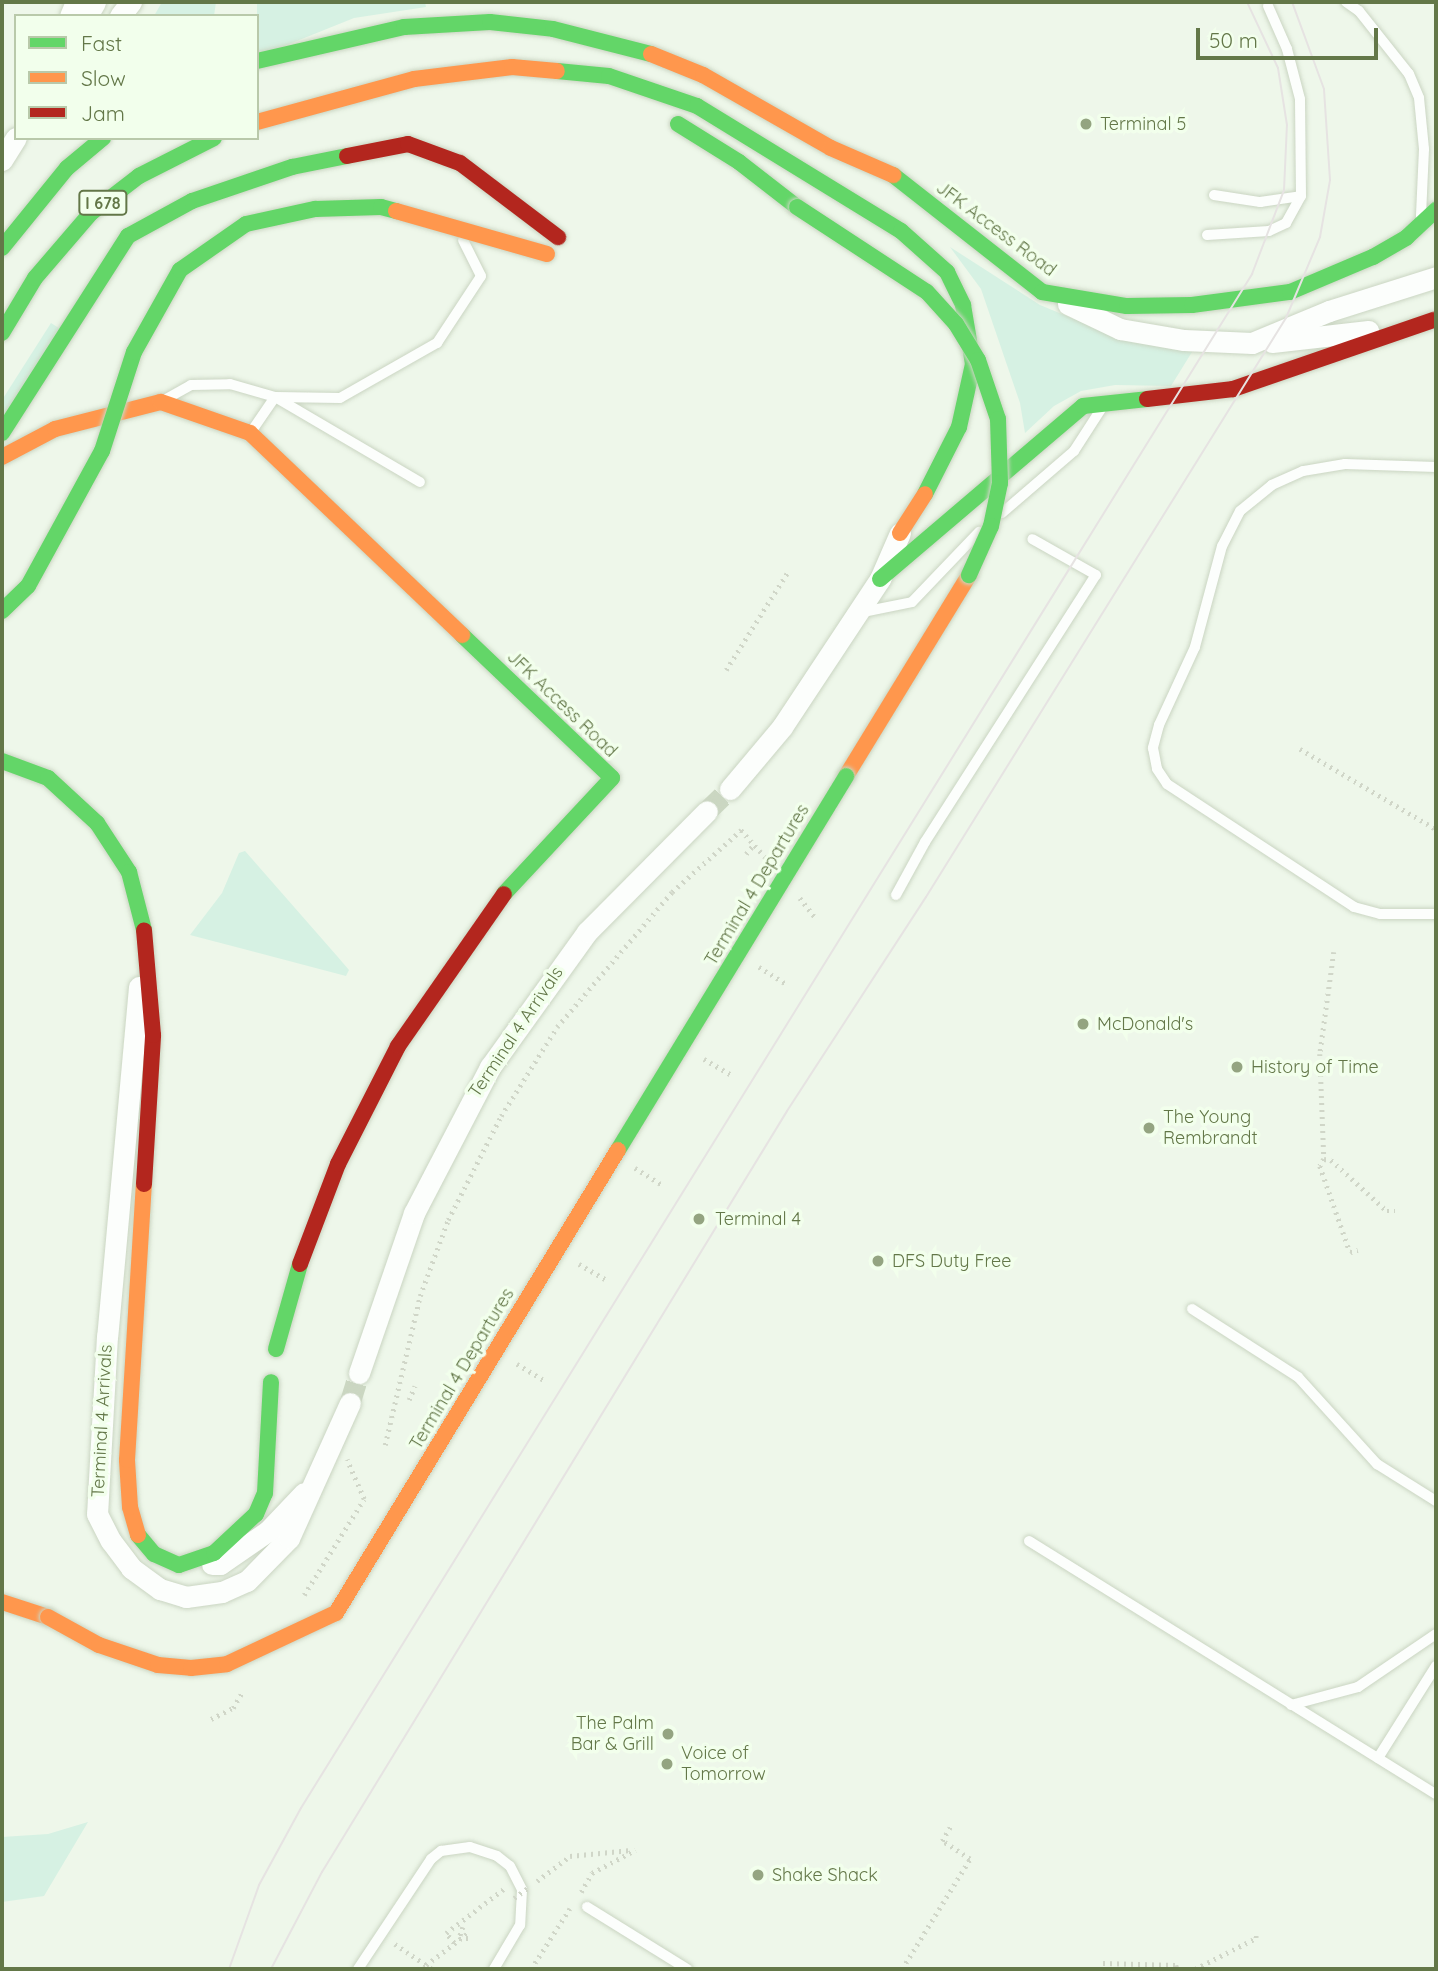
<!DOCTYPE html>
<html>
<head>
<meta charset="utf-8">
<style>
	body { margin:0 }
	#map { position:relative; width:1438px; height:1971px; overflow:hidden; background:#eef7ea; font-family:Quicksand,sans-serif }
	div>[style] { position:absolute }
	[style*='--x'] { left:calc(var(--x)*1px); top:calc(var(--y)*1px); width:calc(var(--w)*1px); rotate:calc(var(--a)*1deg) }
	.green>* { inset:0; background:#d6f1e3 }
	.street-tunnel>* { height:21px; margin-top:-10.5px; transform-origin:0; background:repeating-linear-gradient(90deg,#cbd7c2 0 21px,transparent 0 31px) }
	.path>* { height:4.5px; margin-top:-2.25px; transform-origin:0; background:repeating-linear-gradient(90deg,#d0d6c8 0 2px,transparent 0 7px) }
	.roads { filter:drop-shadow(0 0 2px #cad5c2) drop-shadow(0 0 2px #cad5c2) }
	.lane>* { height:10px; margin:-5px; padding:0 5px; transform-origin:5px; border-radius:5px; background:#fcfefc }
	.street>* { height:21px; margin:-10.5px; padding:0 10.5px; transform-origin:10.5px; border-radius:10.5px; background:#fcfefc }
	.fast>* { height:16px; margin:-8px; padding:0 8px; transform-origin:8px; border-radius:8px; background:#63d668 }
	.slow>* { height:16px; margin:-8px; padding:0 8px; transform-origin:8px; border-radius:8px; background:#ff974d }
	.jam>* { height:16px; margin:-8px; padding:0 8px; transform-origin:8px; border-radius:8px; background:#b3261e }
	.tram>* { height:2px; margin:-1px; padding:0 1px; transform-origin:1px; border-radius:1px; background:#e6e3e2 }
	.path-bridge>* { height:4.5px; margin-top:-2.25px; transform-origin:0; background:repeating-linear-gradient(90deg,#d0d6c8 0 2px,transparent 0 7px) }
	.bridges { filter:drop-shadow(0 0 2px #ccd6c3) drop-shadow(0 0 2px #ccd6c3) }
	.fast-bridge>* { height:16px; margin:-8px; padding:0 8px; transform-origin:8px; border-radius:8px; background:#63d668 }
	.slow-bridge>* { height:16px; margin:-8px; padding:0 8px; transform-origin:8px; border-radius:8px; background:#ff974d }
	.dots>* { width:19px; height:19px; translate:-50% -50%; box-sizing:border-box; border:4px solid #f2ffec; border-radius:50% }
	span { translate:-50% -50%; white-space:nowrap; text-align:center; line-height:1.15; -webkit-text-stroke:7px #f2ffec; paint-order:stroke }
	.shield-label span { padding:2px 5px; background:#f2ffec; border:2px solid; border-radius:5px; -webkit-text-stroke-width:0 }
	.shield-label { font-size:16px; color:#637748; font-weight:700 }
	.poi-label { font-size:18px; color:#637748 }
	.left { translate:0 -50%; text-align:left }
	.right { translate:-100% -50%; text-align:right }
	.street-label { font-size:18px; color:#637748 }
	.frame { position:absolute; inset:0; border:4px solid #637748; pointer-events:none }
	.legend { position:absolute; left:14px; top:14px; width:245px; height:126px; box-sizing:border-box; background:#f2ffec; border:2px solid #b9c9aa; margin:0; padding:9px 12px; list-style:none; font-size:21px; color:#637748 }
	.legend li { display:flex; align-items:center; gap:14px; height:35px }
	.legend b { width:35px; border:2px solid #b9c9aa }
	.scale { position:absolute; left:1196px; top:28px; width:182px; height:32px; box-sizing:border-box; border:4px solid #637748; border-top:0; padding-left:9px; font-size:21px; line-height:24px; white-space:nowrap; color:#637748; -webkit-text-stroke:5px #f2ffec; paint-order:stroke }
</style>
</head>
<body>
<div id="map">
	<div class="green">
		<i style="clip-path:polygon(162px 2px,216px 2px,214px 16px,154px 16px)"></i>
		<i style="clip-path:polygon(257px 2px,425px 2px,426px 7px,354px 18px,257px 57px)"></i>
		<i style="clip-path:polygon(950px 247px,1040px 305px,1115px 336px,1192px 352px,1171px 386px,1115px 385px,1081px 391px,1054px 406px,1025px 433px,1020px 403px,981px 289px)"></i>
		<i style="clip-path:polygon(51px 323px,62px 330px,2px 429px,2px 400px)"></i>
		<i style="clip-path:polygon(245px 851px,337px 956px,349px 970px,346px 976px,190px 935px,222px 893px,239px 853px)"></i>
		<i style="clip-path:polygon(88px 1822px,44px 1896px,2px 1902px,2px 1837px,48px 1834px)"></i>
	</div>
	<div class="street-tunnel">
		<i style="--x:707;--y:811;--w:32;--a:-44"></i>
		<i style="--x:350;--y:1403;--w:31;--a:-73"></i>
	</div>
	<div class="path">
		<i style="--x:726;--y:670;--w:115;--a:-57.8"></i>
		<i style="--x:1300;--y:749;--w:158;--a:30.5"></i>
		<i style="--x:746;--y:854;--w:13;--a:-51"></i>
		<i style="--x:800;--y:898;--w:24;--a:52"></i>
		<i style="--x:1334;--y:952;--w:103;--a:97.8"></i>
		<i style="--x:1320;--y:1054;--w:105;--a:87.8"></i>
		<i style="--x:1324;--y:1159;--w:8;--a:120"></i>
		<i style="--x:1320;--y:1166;--w:91;--a:70.8"></i>
		<i style="--x:1350;--y:1252;--w:8;--a:-14"></i>
		<i style="--x:759;--y:967;--w:34;--a:32"></i>
		<i style="--x:704;--y:1059;--w:34;--a:30"></i>
		<i style="--x:1324;--y:1159;--w:7;--a:8"></i>
		<i style="--x:1331;--y:1160;--w:76;--a:42.3"></i>
		<i style="--x:1387;--y:1211;--w:8;--a:0"></i>
		<i style="--x:635;--y:1168;--w:34;--a:32"></i>
		<i style="--x:579;--y:1264;--w:30;--a:30"></i>
		<i style="--x:517;--y:1364;--w:31;--a:31"></i>
		<i style="--x:409;--y:1400;--w:15;--a:-67"></i>
		<i style="--x:385;--y:1445;--w:153;--a:-76.8"></i>
		<i style="--x:420;--y:1296;--w:81;--a:-69.8"></i>
		<i style="--x:448;--y:1220;--w:117;--a:-63"></i>
		<i style="--x:501;--y:1116;--w:105;--a:-57.8"></i>
		<i style="--x:557;--y:1027;--w:177;--a:-49.6"></i>
		<i style="--x:672;--y:892;--w:93;--a:-41.9"></i>
		<i style="--x:741;--y:830;--w:39;--a:48"></i>
		<i style="--x:304;--y:1595;--w:113;--a:-58"></i>
		<i style="--x:364;--y:1499;--w:43;--a:-113.6"></i>
		<i style="--x:211;--y:1719;--w:25;--a:-27"></i>
		<i style="--x:233;--y:1708;--w:20;--a:-60"></i>
		<i style="--x:537;--y:1881;--w:41;--a:-37.1"></i>
		<i style="--x:570;--y:1856;--w:61;--a:-5.6"></i>
		<i style="--x:581;--y:1892;--w:22;--a:-60"></i>
		<i style="--x:592;--y:1873;--w:49;--a:-28.1"></i>
		<i style="--x:463;--y:1927;--w:13;--a:108"></i>
		<i style="--x:459;--y:1939;--w:12;--a:0"></i>
		<i style="--x:454;--y:1943;--w:13;--a:-129"></i>
		<i style="--x:446;--y:1933;--w:74;--a:-37.3"></i>
		<i style="--x:395;--y:1944;--w:45;--a:34"></i>
		<i style="--x:1103;--y:1963;--w:73;--a:1.6"></i>
		<i style="--x:1176;--y:1965;--w:4;--a:76"></i>
		<i style="--x:426;--y:1965;--w:53;--a:-37.3"></i>
		<i style="--x:531;--y:1969;--w:72;--a:-57.4"></i>
		<i style="--x:902;--y:1969;--w:129;--a:-58.3"></i>
		<i style="--x:970;--y:1859;--w:33;--a:-147"></i>
		<i style="--x:942;--y:1841;--w:20;--a:-60"></i>
		<i style="--x:1195;--y:1969;--w:68;--a:-26.9"></i>
		<i style="--x:1256;--y:1938;--w:6;--a:-99"></i>
	</div>
	<div class="roads">
		<div class="lane">
			<i style="--x:1346;--y:2;--w:16;--a:35"></i>
			<i style="--x:1359;--y:11;--w:80;--a:51.6"></i>
			<i style="--x:1409;--y:74;--w:26;--a:67"></i>
			<i style="--x:1419;--y:98;--w:51;--a:84.4"></i>
			<i style="--x:1424;--y:149;--w:67;--a:92.6"></i>
			<i style="--x:1214;--y:195;--w:47;--a:8.7"></i>
			<i style="--x:1260;--y:202;--w:41;--a:-8.3"></i>
			<i style="--x:1207;--y:235;--w:62;--a:-3.7"></i>
			<i style="--x:1269;--y:231;--w:19;--a:-25"></i>
			<i style="--x:1286;--y:223;--w:31;--a:-61"></i>
			<i style="--x:1301;--y:196;--w:97;--a:-90.6"></i>
			<i style="--x:1300;--y:99;--w:52;--a:-104.6"></i>
			<i style="--x:1287;--y:49;--w:47;--a:-113.8"></i>
			<i style="--x:166;--y:399;--w:29;--a:-29"></i>
			<i style="--x:191;--y:385;--w:39;--a:-1"></i>
			<i style="--x:230;--y:384;--w:47;--a:16.1"></i>
			<i style="--x:275;--y:397;--w:65;--a:0.9"></i>
			<i style="--x:340;--y:398;--w:112;--a:-29.6"></i>
			<i style="--x:437;--y:343;--w:80;--a:-56.7"></i>
			<i style="--x:481;--y:276;--w:40;--a:-116.6"></i>
			<i style="--x:251;--y:432;--w:42;--a:-55.6"></i>
			<i style="--x:275;--y:397;--w:168;--a:30.4"></i>
			<i style="--x:1436;--y:467;--w:91;--a:-178.1"></i>
			<i style="--x:1345;--y:464;--w:43;--a:170.5"></i>
			<i style="--x:1303;--y:471;--w:34;--a:156"></i>
			<i style="--x:1272;--y:485;--w:41;--a:140.9"></i>
			<i style="--x:1240;--y:511;--w:39;--a:117"></i>
			<i style="--x:1222;--y:546;--w:105;--a:105"></i>
			<i style="--x:1195;--y:647;--w:86;--a:114.8"></i>
			<i style="--x:1159;--y:725;--w:24;--a:105"></i>
			<i style="--x:1153;--y:748;--w:21;--a:79"></i>
			<i style="--x:1157;--y:769;--w:18;--a:56"></i>
			<i style="--x:1167;--y:784;--w:224;--a:33.3"></i>
			<i style="--x:1354;--y:907;--w:27;--a:15"></i>
			<i style="--x:1380;--y:914;--w:56;--a:0"></i>
			<i style="--x:1002;--y:513;--w:95;--a:-40.7"></i>
			<i style="--x:1074;--y:451;--w:54;--a:-57.2"></i>
			<i style="--x:858;--y:613;--w:55;--a:-11.5"></i>
			<i style="--x:912;--y:602;--w:97;--a:-46.3"></i>
			<i style="--x:896;--y:895;--w:60;--a:-61.3"></i>
			<i style="--x:925;--y:842;--w:317;--a:-57.4"></i>
			<i style="--x:1096;--y:575;--w:73;--a:-150.6"></i>
			<i style="--x:1192;--y:1309;--w:126;--a:32.7"></i>
			<i style="--x:1298;--y:1377;--w:118;--a:47.8"></i>
			<i style="--x:1377;--y:1464;--w:70;--a:32.1"></i>
			<i style="--x:1029;--y:1541;--w:479;--a:31.9"></i>
			<i style="--x:1291;--y:1705;--w:69;--a:-15"></i>
			<i style="--x:1358;--y:1687;--w:94;--a:-34.2"></i>
			<i style="--x:1378;--y:1758;--w:109;--a:-57.8"></i>
			<i style="--x:587;--y:1907;--w:118;--a:31.8"></i>
			<i style="--x:358;--y:1969;--w:132;--a:-56.4"></i>
			<i style="--x:431;--y:1859;--w:13;--a:-39"></i>
			<i style="--x:441;--y:1851;--w:29;--a:-8"></i>
			<i style="--x:470;--y:1847;--w:28;--a:18"></i>
			<i style="--x:497;--y:1856;--w:16;--a:38"></i>
			<i style="--x:510;--y:1866;--w:27;--a:63"></i>
			<i style="--x:522;--y:1890;--w:35;--a:93"></i>
			<i style="--x:520;--y:1925;--w:51;--a:120.6"></i>
		</div>
		<div class="street">
			<i style="--x:70;--y:16;--w:15;--a:-67"></i>
			<i style="--x:87;--y:16;--w:16;--a:-60"></i>
			<i style="--x:120;--y:16;--w:18;--a:-52"></i>
			<i style="--x:2;--y:160;--w:26;--a:-58"></i>
			<i style="--x:1068;--y:304;--w:58;--a:25.7"></i>
			<i style="--x:1120;--y:329;--w:65;--a:9.8"></i>
			<i style="--x:1184;--y:340;--w:68;--a:2.5"></i>
			<i style="--x:1252;--y:343;--w:83;--a:-22.6"></i>
			<i style="--x:1329;--y:311;--w:112;--a:-17.6"></i>
			<i style="--x:1272;--y:342;--w:97;--a:-6.5"></i>
			<i style="--x:730;--y:789;--w:81;--a:-50"></i>
			<i style="--x:782;--y:727;--w:178;--a:-56.5"></i>
			<i style="--x:880;--y:579;--w:50;--a:-66.5"></i>
			<i style="--x:139;--y:987;--w:350;--a:95.2"></i>
			<i style="--x:107;--y:1336;--w:178;--a:93.2"></i>
			<i style="--x:97;--y:1514;--w:30;--a:63"></i>
			<i style="--x:111;--y:1541;--w:34;--a:53"></i>
			<i style="--x:131;--y:1568;--w:36;--a:36"></i>
			<i style="--x:160;--y:1589;--w:27;--a:17"></i>
			<i style="--x:186;--y:1597;--w:36;--a:-8"></i>
			<i style="--x:222;--y:1592;--w:27;--a:-24"></i>
			<i style="--x:247;--y:1581;--w:60;--a:-45.7"></i>
			<i style="--x:289;--y:1538;--w:148;--a:-65.7"></i>
			<i style="--x:359;--y:1373;--w:169;--a:-71"></i>
			<i style="--x:414;--y:1213;--w:165;--a:-62.5"></i>
			<i style="--x:490;--y:1067;--w:166;--a:-54.3"></i>
			<i style="--x:587;--y:932;--w:170;--a:-45.2"></i>
			<i style="--x:212;--y:1564;--w:8;--a:0"></i>
			<i style="--x:220;--y:1564;--w:58;--a:-34.5"></i>
			<i style="--x:268;--y:1531;--w:52;--a:-46.5"></i>
		</div>
		<div class="fast">
			<i style="--x:257;--y:61;--w:151;--a:-13"></i>
			<i style="--x:404;--y:27;--w:86;--a:-3.3"></i>
			<i style="--x:490;--y:22;--w:63;--a:6.3"></i>
			<i style="--x:553;--y:29;--w:101;--a:14.3"></i>
			<i style="--x:557;--y:71;--w:52;--a:5.5"></i>
			<i style="--x:609;--y:76;--w:93;--a:18.8"></i>
			<i style="--x:697;--y:106;--w:239;--a:31.5"></i>
			<i style="--x:901;--y:231;--w:62;--a:41.7"></i>
			<i style="--x:947;--y:272;--w:37;--a:64"></i>
			<i style="--x:963;--y:305;--w:60;--a:80.4"></i>
			<i style="--x:973;--y:364;--w:65;--a:102.5"></i>
			<i style="--x:959;--y:427;--w:75;--a:116.9"></i>
			<i style="--x:678;--y:124;--w:72;--a:31.9"></i>
			<i style="--x:739;--y:162;--w:73;--a:37.8"></i>
			<i style="--x:893;--y:175;--w:189;--a:38.1"></i>
			<i style="--x:1042;--y:292;--w:86;--a:9.4"></i>
			<i style="--x:1127;--y:306;--w:65;--a:-0.9"></i>
			<i style="--x:1192;--y:305;--w:99;--a:-7.6"></i>
			<i style="--x:1290;--y:292;--w:90;--a:-22.9"></i>
			<i style="--x:1373;--y:257;--w:39;--a:-30"></i>
			<i style="--x:1407;--y:237;--w:40;--a:-43"></i>
			<i style="--x:2;--y:248;--w:103;--a:-50.9"></i>
			<i style="--x:67;--y:168;--w:47;--a:-39.8"></i>
			<i style="--x:2;--y:333;--w:64;--a:-59"></i>
			<i style="--x:35;--y:278;--w:86;--a:-49.3"></i>
			<i style="--x:91;--y:213;--w:61;--a:-37.6"></i>
			<i style="--x:139;--y:176;--w:84;--a:-26.9"></i>
			<i style="--x:2;--y:433;--w:234;--a:-57.4"></i>
			<i style="--x:128;--y:236;--w:73;--a:-28.7"></i>
			<i style="--x:192;--y:201;--w:106;--a:-18.8"></i>
			<i style="--x:292;--y:167;--w:56;--a:-11.3"></i>
			<i style="--x:880;--y:579;--w:267;--a:-40.4"></i>
			<i style="--x:1083;--y:406;--w:64;--a:-6.2"></i>
			<i style="--x:462;--y:635;--w:207;--a:43.6"></i>
			<i style="--x:612;--y:778;--w:158;--a:133"></i>
			<i style="--x:2;--y:761;--w:49;--a:20.3"></i>
			<i style="--x:48;--y:778;--w:67;--a:42.6"></i>
			<i style="--x:97;--y:823;--w:59;--a:56.9"></i>
			<i style="--x:129;--y:872;--w:60;--a:75.5"></i>
			<i style="--x:276;--y:1349;--w:88;--a:-74.2"></i>
			<i style="--x:138;--y:1535;--w:25;--a:50"></i>
			<i style="--x:154;--y:1554;--w:27;--a:24"></i>
			<i style="--x:179;--y:1565;--w:37;--a:-19"></i>
			<i style="--x:214;--y:1553;--w:57;--a:-42.9"></i>
			<i style="--x:256;--y:1514;--w:23;--a:-67"></i>
			<i style="--x:265;--y:1493;--w:111;--a:-86.9"></i>
		</div>
		<div class="slow">
			<i style="--x:651;--y:54;--w:56;--a:22"></i>
			<i style="--x:703;--y:75;--w:147;--a:29.7"></i>
			<i style="--x:831;--y:148;--w:68;--a:23.5"></i>
			<i style="--x:257;--y:122;--w:163;--a:-15.3"></i>
			<i style="--x:414;--y:79;--w:99;--a:-7"></i>
			<i style="--x:512;--y:67;--w:45;--a:5.1"></i>
			<i style="--x:2;--y:457;--w:60;--a:-27.8"></i>
			<i style="--x:55;--y:429;--w:109;--a:-14.3"></i>
			<i style="--x:161;--y:402;--w:94;--a:19.2"></i>
			<i style="--x:250;--y:433;--w:293;--a:43.6"></i>
			<i style="--x:900;--y:533;--w:46;--a:-57.3"></i>
			<i style="--x:846;--y:776;--w:236;--a:-58.5"></i>
			<i style="--x:138;--y:1535;--w:29;--a:-106"></i>
			<i style="--x:130;--y:1507;--w:47;--a:-93.7"></i>
			<i style="--x:127;--y:1460;--w:277;--a:-86.5"></i>
			<i style="--x:2;--y:1602;--w:48;--a:18.1"></i>
		</div>
		<div class="jam">
			<i style="--x:347;--y:156;--w:62;--a:-11.1"></i>
			<i style="--x:408;--y:144;--w:55;--a:20.1"></i>
			<i style="--x:460;--y:163;--w:123;--a:37.1"></i>
			<i style="--x:1147;--y:399;--w:87;--a:-6.6"></i>
			<i style="--x:1233;--y:389;--w:212;--a:-19"></i>
			<i style="--x:144;--y:1184;--w:149;--a:-86.5"></i>
			<i style="--x:153;--y:1035;--w:105;--a:-94.9"></i>
			<i style="--x:300;--y:1264;--w:107;--a:-69.2"></i>
			<i style="--x:338;--y:1164;--w:132;--a:-63"></i>
			<i style="--x:398;--y:1046;--w:185;--a:-55.1"></i>
		</div>
	</div>
	<div class="tram">
		<i style="--x:229;--y:1969;--w:89;--a:-70.3"></i>
		<i style="--x:259;--y:1885;--w:88;--a:-61.4"></i>
		<i style="--x:301;--y:1808;--w:1805;--a:-58.2"></i>
		<i style="--x:1252;--y:274;--w:90;--a:-69.1"></i>
		<i style="--x:1284;--y:190;--w:65;--a:-87.4"></i>
		<i style="--x:1287;--y:125;--w:58;--a:-99"></i>
		<i style="--x:1278;--y:68;--w:73;--a:-115.2"></i>
		<i style="--x:271;--y:1969;--w:110;--a:-62.3"></i>
		<i style="--x:322;--y:1872;--w:892;--a:-58.57"></i>
		<i style="--x:787;--y:1111;--w:255;--a:-57"></i>
		<i style="--x:926;--y:897;--w:682;--a:-58.13"></i>
		<i style="--x:1286;--y:318;--w:88;--a:-67.2"></i>
		<i style="--x:1320;--y:237;--w:58;--a:-80"></i>
		<i style="--x:1330;--y:180;--w:91;--a:-93.8"></i>
		<i style="--x:1324;--y:89;--w:93;--a:-110.2"></i>
	</div>
	<div class="path-bridge">
		<i style="--x:514;--y:1898;--w:19;--a:-36"></i>
	</div>
	<div class="bridges">
		<div class="fast-bridge">
			<i style="--x:797;--y:207;--w:155;--a:33.2"></i>
			<i style="--x:927;--y:292;--w:43;--a:47.8"></i>
			<i style="--x:956;--y:324;--w:42;--a:58.6"></i>
			<i style="--x:978;--y:360;--w:62;--a:71.3"></i>
			<i style="--x:998;--y:419;--w:64;--a:88.2"></i>
			<i style="--x:1000;--y:483;--w:44;--a:101.8"></i>
			<i style="--x:991;--y:526;--w:54;--a:114.2"></i>
			<i style="--x:2;--y:611;--w:36;--a:-44"></i>
			<i style="--x:28;--y:586;--w:154;--a:-61.3"></i>
			<i style="--x:102;--y:451;--w:104;--a:-72.1"></i>
			<i style="--x:134;--y:352;--w:94;--a:-60.7"></i>
			<i style="--x:180;--y:270;--w:80;--a:-34.9"></i>
			<i style="--x:246;--y:224;--w:71;--a:-12.3"></i>
			<i style="--x:315;--y:209;--w:66;--a:-1.7"></i>
			<i style="--x:381;--y:207;--w:16;--a:15"></i>
			<i style="--x:618;--y:1150;--w:438;--a:-58.6"></i>
		</div>
		<div class="slow-bridge">
			<i style="--x:396;--y:211;--w:157;--a:15.9"></i>
			<i style="--x:336;--y:1613;--w:542;--a:-58.66"></i>
			<i style="--x:48;--y:1617;--w:58;--a:28.8"></i>
			<i style="--x:99;--y:1645;--w:62;--a:18.7"></i>
			<i style="--x:158;--y:1665;--w:33;--a:5"></i>
			<i style="--x:191;--y:1668;--w:36;--a:-6"></i>
			<i style="--x:227;--y:1664;--w:120;--a:-25.1"></i>
		</div>
	</div>
	<div class="dots">
		<i style="left:1086px;top:124px;background:#94a481"></i>
		<i style="left:1083px;top:1024px;background:#94a481"></i>
		<i style="left:1237px;top:1067px;background:#94a481"></i>
		<i style="left:1149px;top:1128px;background:#94a481"></i>
		<i style="left:699px;top:1219px;background:#94a481"></i>
		<i style="left:878px;top:1261px;background:#94a481"></i>
		<i style="left:668px;top:1734px;background:#94a481"></i>
		<i style="left:667px;top:1764px;background:#94a481"></i>
		<i style="left:758px;top:1875px;background:#94a481"></i>
	</div>
	<div class="shield-label">
		<span style="left:103px;top:203px">I 678</span>
	</div>
	<div class="poi-label">
		<span class="left" style="left:1100px;top:124px">Terminal 5</span>
		<span class="left" style="left:1097px;top:1024px">McDonald's</span>
		<span class="left" style="left:1251px;top:1067px">History of Time</span>
		<span class="left" style="left:1163px;top:1128px">The Young<br>Rembrandt</span>
		<span class="left" style="left:715px;top:1219px">Terminal 4</span>
		<span class="left" style="left:892px;top:1261px">DFS Duty Free</span>
		<span class="right" style="left:654px;top:1734px">The Palm<br>Bar &amp; Grill</span>
		<span class="left" style="left:681px;top:1764px">Voice of<br>Tomorrow</span>
		<span class="left" style="left:772px;top:1875px">Shake Shack</span>
	</div>
	<div class="street-label">
		<span style="left:996px;top:229px;rotate:37deg">JFK Access Road</span>
		<span style="left:562px;top:704px;rotate:44deg">JFK Access Road</span>
		<span style="left:757px;top:885px;rotate:-59deg">Terminal 4 Departures</span>
		<span style="left:516px;top:1032px;rotate:-56deg">Terminal 4 Arrivals</span>
		<span style="left:462px;top:1369px;rotate:-59deg">Terminal 4 Departures</span>
		<span style="left:102px;top:1421px;rotate:-87deg">Terminal 4 Arrivals</span>
	</div>
	<div class="frame"></div>
	<ul class="legend">
	<li><b style="height:9px;background:#63d668"></b>Fast</li>
	<li><b style="height:9px;background:#ff974d"></b>Slow</li>
	<li><b style="height:9px;background:#b3261e"></b>Jam</li>
	</ul>
	<div class="scale">50 m</div>
</div>
</body>
</html>
